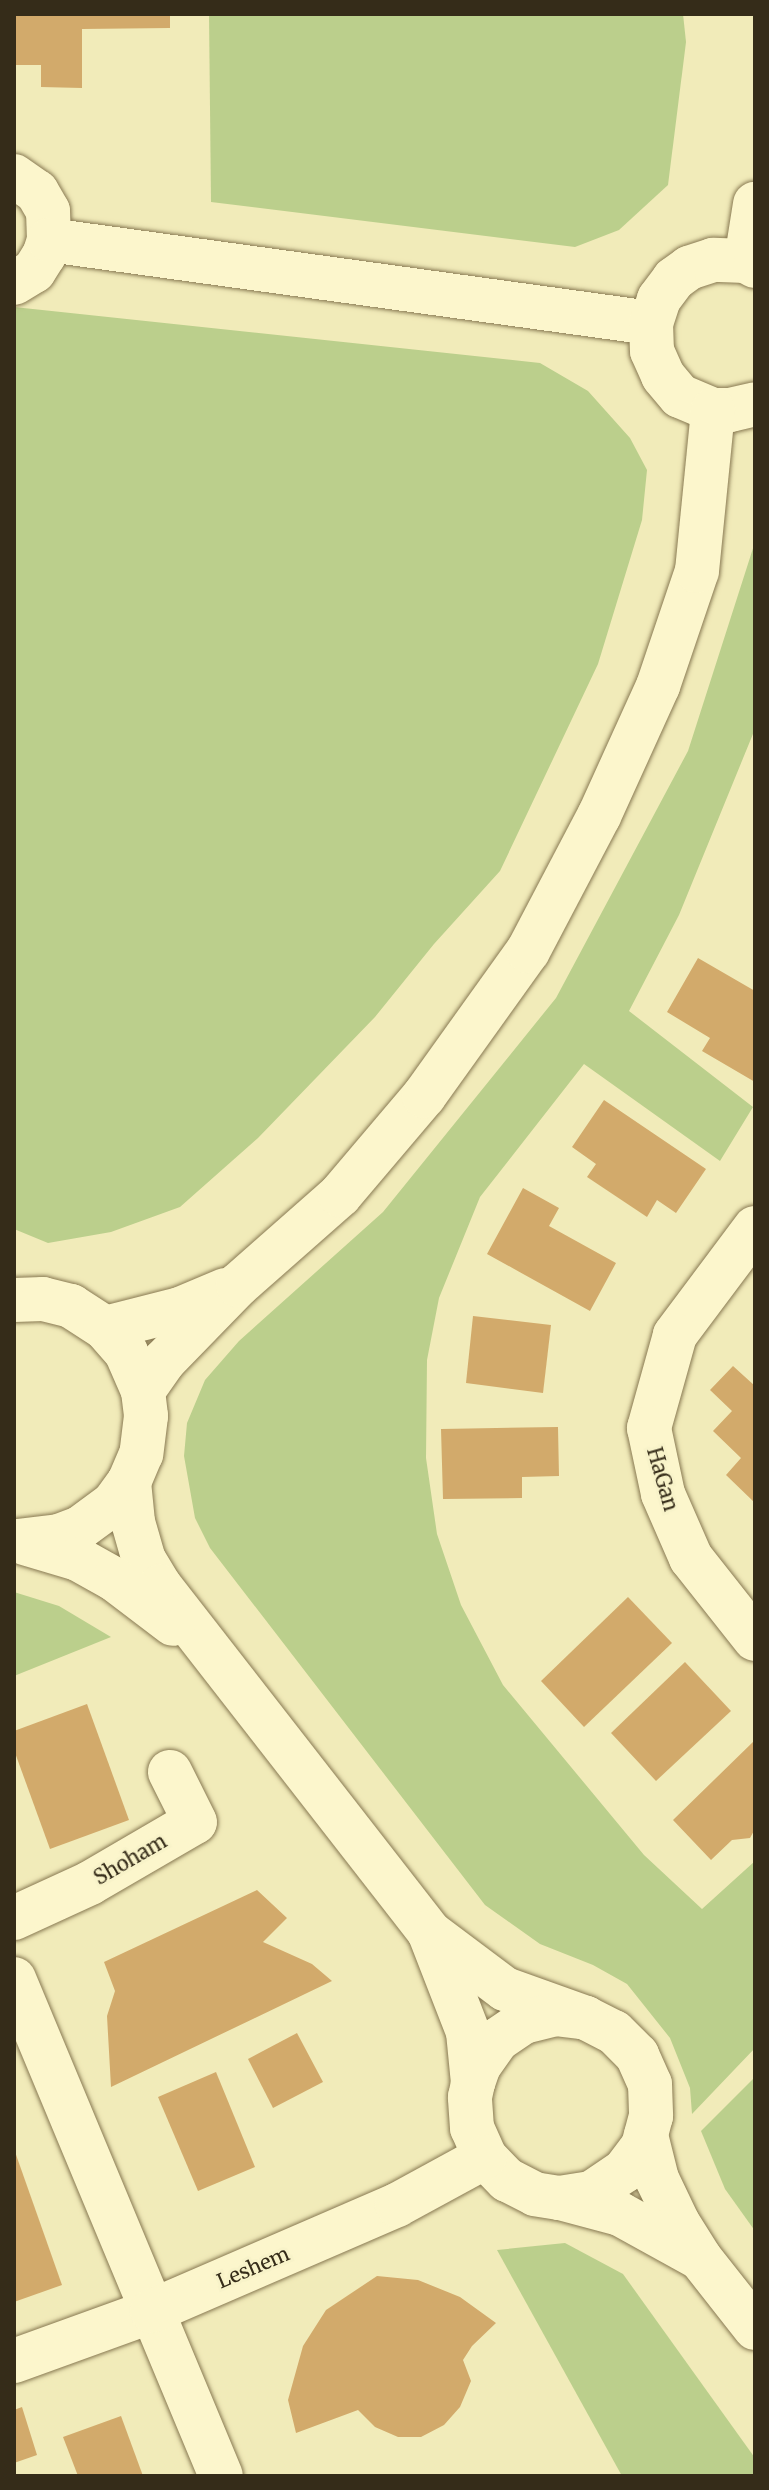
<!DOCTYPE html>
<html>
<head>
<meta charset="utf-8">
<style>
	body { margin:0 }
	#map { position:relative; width:769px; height:2490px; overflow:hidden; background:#f1ebb9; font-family:Merriweather,serif }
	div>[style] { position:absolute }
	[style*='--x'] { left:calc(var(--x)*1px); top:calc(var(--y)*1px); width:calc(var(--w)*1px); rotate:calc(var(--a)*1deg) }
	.green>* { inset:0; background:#bbcf8c }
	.building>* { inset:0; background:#d2aa6b }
	.roads { filter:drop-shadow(0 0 2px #887952) drop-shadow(0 0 2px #887952) }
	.minor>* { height:44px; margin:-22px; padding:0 22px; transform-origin:22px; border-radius:22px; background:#fcf6cc }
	span { translate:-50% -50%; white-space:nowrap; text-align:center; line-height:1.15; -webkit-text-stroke:6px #f8f3c9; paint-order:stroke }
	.street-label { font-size:20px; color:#352c19 }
	.frame { position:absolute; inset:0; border:16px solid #352c19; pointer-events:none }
</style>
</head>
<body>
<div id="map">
	<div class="green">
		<i style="clip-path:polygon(209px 14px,683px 14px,686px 42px,668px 185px,619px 230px,575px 247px,211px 202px)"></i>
		<i style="clip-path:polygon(14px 307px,540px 363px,588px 391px,630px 438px,647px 470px,642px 520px,598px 664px,500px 871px,434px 944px,375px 1017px,258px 1138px,180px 1207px,111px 1232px,48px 1243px,14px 1229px)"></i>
		<i style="clip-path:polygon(755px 542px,755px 729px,679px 915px,629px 1011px,753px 1107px,720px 1161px,584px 1064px,480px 1197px,439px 1298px,427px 1360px,426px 1458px,437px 1534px,461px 1605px,503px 1685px,644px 1855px,702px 1909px,755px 1861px,755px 2048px,692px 2114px,690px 2088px,670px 2038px,627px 1984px,593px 1965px,540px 1944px,485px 1905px,210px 1548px,195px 1518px,184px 1456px,187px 1423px,205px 1380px,239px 1341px,383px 1212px,556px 998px,688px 751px)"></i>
		<i style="clip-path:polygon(14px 1592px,59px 1606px,111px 1637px,14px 1676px)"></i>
		<i style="clip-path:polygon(755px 2077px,755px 2231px,725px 2189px,701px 2131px)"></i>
		<i style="clip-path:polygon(565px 2243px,623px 2274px,755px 2458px,755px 2476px,622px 2476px,497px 2250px)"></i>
	</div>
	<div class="building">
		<i style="clip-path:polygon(14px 14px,170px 14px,170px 28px,82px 29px,82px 88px,41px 87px,41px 65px,14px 65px)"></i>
		<i style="clip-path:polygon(698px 958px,755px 991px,755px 1082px,702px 1051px,710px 1038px,667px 1012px)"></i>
		<i style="clip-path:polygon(604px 1100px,706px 1169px,676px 1213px,657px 1200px,647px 1217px,587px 1177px,596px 1164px,572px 1147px)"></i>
		<i style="clip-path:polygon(523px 1188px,559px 1208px,549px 1226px,616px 1263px,590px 1311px,487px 1254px)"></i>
		<i style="clip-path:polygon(473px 1316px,551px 1325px,543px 1393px,466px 1383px)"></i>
		<i style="clip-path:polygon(733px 1366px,755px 1386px,755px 1503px,726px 1475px,741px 1458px,713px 1431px,732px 1411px,710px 1390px)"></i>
		<i style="clip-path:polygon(558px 1427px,559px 1476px,522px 1477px,522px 1498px,443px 1499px,441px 1429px)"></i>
		<i style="clip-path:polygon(628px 1597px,672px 1643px,584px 1727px,541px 1681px)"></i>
		<i style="clip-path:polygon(685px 1662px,731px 1711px,656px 1781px,611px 1733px)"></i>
		<i style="clip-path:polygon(87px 1704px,129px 1820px,50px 1849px,14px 1750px,14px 1731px)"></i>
		<i style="clip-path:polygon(755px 1740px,755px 1829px,750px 1838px,732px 1840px,711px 1860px,673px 1820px)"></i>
		<i style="clip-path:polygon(257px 1890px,287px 1918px,263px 1942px,312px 1964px,332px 1981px,111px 2087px,107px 2016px,115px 1991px,104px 1962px)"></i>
		<i style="clip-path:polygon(297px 2033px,323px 2082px,273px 2108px,248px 2059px)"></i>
		<i style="clip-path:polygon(216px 2072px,255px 2167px,198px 2191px,158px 2097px)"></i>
		<i style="clip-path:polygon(14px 2149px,62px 2285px,14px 2302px)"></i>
		<i style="clip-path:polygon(377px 2276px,418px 2280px,460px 2297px,496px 2323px,472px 2346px,463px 2360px,471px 2381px,460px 2407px,444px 2425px,421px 2437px,398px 2437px,375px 2427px,358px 2410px,296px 2433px,288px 2400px,303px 2346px,326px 2310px)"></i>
		<i style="clip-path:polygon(22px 2407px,37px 2455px,14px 2463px,14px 2410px)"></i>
		<i style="clip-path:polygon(121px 2416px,143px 2476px,78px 2476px,63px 2437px)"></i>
	</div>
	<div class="roads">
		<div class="minor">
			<i style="--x:14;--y:176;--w:28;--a:35"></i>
			<i style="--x:37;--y:192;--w:22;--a:60"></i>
			<i style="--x:48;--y:211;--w:29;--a:88"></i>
			<i style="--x:49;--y:240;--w:16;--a:108"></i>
			<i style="--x:44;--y:255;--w:19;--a:122"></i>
			<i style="--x:34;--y:271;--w:23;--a:149"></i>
			<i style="--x:49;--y:240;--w:608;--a:7.85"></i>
			<i style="--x:746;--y:261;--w:58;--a:-81"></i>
			<i style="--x:755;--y:266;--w:10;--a:-151"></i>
			<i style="--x:746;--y:261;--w:33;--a:-178"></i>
			<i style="--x:713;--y:260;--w:25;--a:162"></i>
			<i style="--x:689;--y:268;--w:19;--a:144"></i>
			<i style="--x:674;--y:279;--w:25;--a:127"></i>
			<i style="--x:659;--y:299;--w:25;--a:108"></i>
			<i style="--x:651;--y:323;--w:28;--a:88"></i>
			<i style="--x:652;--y:351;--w:27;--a:66"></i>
			<i style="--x:663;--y:376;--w:26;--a:50"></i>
			<i style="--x:680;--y:396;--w:36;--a:23"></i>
			<i style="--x:713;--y:410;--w:17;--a:0"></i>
			<i style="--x:730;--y:410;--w:26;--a:-13"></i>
			<i style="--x:755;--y:1228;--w:134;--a:126.8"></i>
			<i style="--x:675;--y:1335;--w:97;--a:105.6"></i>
			<i style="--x:649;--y:1428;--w:67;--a:78"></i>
			<i style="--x:663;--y:1494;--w:70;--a:66.4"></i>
			<i style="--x:691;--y:1558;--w:103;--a:51.7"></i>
			<i style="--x:14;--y:1300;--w:29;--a:-2"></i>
			<i style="--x:43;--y:1299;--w:29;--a:14"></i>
			<i style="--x:71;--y:1306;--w:40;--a:32.9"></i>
			<i style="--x:105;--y:1328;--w:32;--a:49"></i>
			<i style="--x:126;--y:1352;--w:43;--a:66.4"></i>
			<i style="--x:143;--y:1391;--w:25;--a:83"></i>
			<i style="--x:146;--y:1416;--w:38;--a:97"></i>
			<i style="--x:141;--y:1454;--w:30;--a:113"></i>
			<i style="--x:129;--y:1482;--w:26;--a:126"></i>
			<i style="--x:114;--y:1503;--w:42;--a:143.7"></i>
			<i style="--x:80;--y:1528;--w:22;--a:159"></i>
			<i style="--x:59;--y:1536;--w:42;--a:173.2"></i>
			<i style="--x:105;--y:1328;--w:77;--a:-14.2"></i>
			<i style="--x:180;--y:1309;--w:49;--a:-22.9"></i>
			<i style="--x:143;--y:1391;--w:37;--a:-55"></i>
			<i style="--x:164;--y:1361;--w:106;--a:-45.8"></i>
			<i style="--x:238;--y:1285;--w:136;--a:-41.4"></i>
			<i style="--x:340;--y:1195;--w:130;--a:-49.7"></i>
			<i style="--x:424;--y:1096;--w:178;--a:-54.4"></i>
			<i style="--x:528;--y:951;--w:153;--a:-62.3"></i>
			<i style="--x:599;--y:816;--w:143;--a:-65.6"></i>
			<i style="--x:658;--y:686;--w:121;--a:-71.3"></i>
			<i style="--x:697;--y:571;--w:162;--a:-84.3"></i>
			<i style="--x:129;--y:1482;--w:40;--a:84.3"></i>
			<i style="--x:133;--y:1522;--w:37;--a:74"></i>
			<i style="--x:143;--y:1558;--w:33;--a:59"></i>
			<i style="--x:160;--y:1586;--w:438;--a:52.1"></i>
			<i style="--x:429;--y:1932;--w:95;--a:36.9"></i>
			<i style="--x:505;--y:1989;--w:86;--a:19.7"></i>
			<i style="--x:586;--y:2018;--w:31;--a:27"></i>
			<i style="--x:614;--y:2032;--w:33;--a:45"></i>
			<i style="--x:637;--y:2055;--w:32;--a:66"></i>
			<i style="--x:650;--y:2084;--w:32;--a:88"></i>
			<i style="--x:651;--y:2116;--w:31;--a:105"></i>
			<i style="--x:643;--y:2146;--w:31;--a:127"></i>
			<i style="--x:624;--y:2171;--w:40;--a:146"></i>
			<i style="--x:591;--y:2193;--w:32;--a:171"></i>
			<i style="--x:559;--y:2198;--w:24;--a:-171"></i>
			<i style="--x:535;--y:2194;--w:31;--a:-153"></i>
			<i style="--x:507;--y:2180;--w:32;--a:-134"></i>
			<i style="--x:485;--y:2157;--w:32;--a:-114"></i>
			<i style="--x:472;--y:2128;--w:31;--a:-94"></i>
			<i style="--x:470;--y:2097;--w:14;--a:-78"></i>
			<i style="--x:473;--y:2083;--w:18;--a:-71"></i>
			<i style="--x:479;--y:2066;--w:32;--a:-55"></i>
			<i style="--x:497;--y:2040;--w:32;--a:-34"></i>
			<i style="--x:524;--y:2022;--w:32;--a:-14"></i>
			<i style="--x:555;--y:2014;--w:31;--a:7"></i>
			<i style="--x:24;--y:1543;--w:56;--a:16.5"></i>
			<i style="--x:78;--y:1559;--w:41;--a:29.1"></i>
			<i style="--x:114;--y:1579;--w:74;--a:37.3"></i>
			<i style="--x:14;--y:1918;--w:84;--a:-24.7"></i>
			<i style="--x:90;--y:1883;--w:121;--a:-30.2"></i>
			<i style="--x:195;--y:1822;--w:56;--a:-116.6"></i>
			<i style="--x:430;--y:1934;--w:105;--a:68.8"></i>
			<i style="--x:468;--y:2032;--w:51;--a:84.4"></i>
			<i style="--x:14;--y:1979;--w:538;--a:67.39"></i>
			<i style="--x:646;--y:2135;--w:45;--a:76"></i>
			<i style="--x:657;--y:2179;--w:49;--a:64.5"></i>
			<i style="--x:678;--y:2223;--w:41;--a:57.8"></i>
			<i style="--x:700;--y:2258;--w:89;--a:51.8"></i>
			<i style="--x:560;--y:2198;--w:62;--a:14.9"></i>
			<i style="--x:620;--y:2214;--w:89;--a:28.9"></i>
			<i style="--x:14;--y:2361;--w:147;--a:-19.9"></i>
			<i style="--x:152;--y:2311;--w:267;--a:-23.4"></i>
			<i style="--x:397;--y:2205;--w:100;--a:-28.6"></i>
		</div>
	</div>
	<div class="street-label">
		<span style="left:663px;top:1479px;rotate:74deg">HaGan</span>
		<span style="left:130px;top:1859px;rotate:-30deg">Shoham</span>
		<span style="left:253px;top:2267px;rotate:-23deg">Leshem</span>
	</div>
	<div class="frame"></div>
</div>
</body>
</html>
